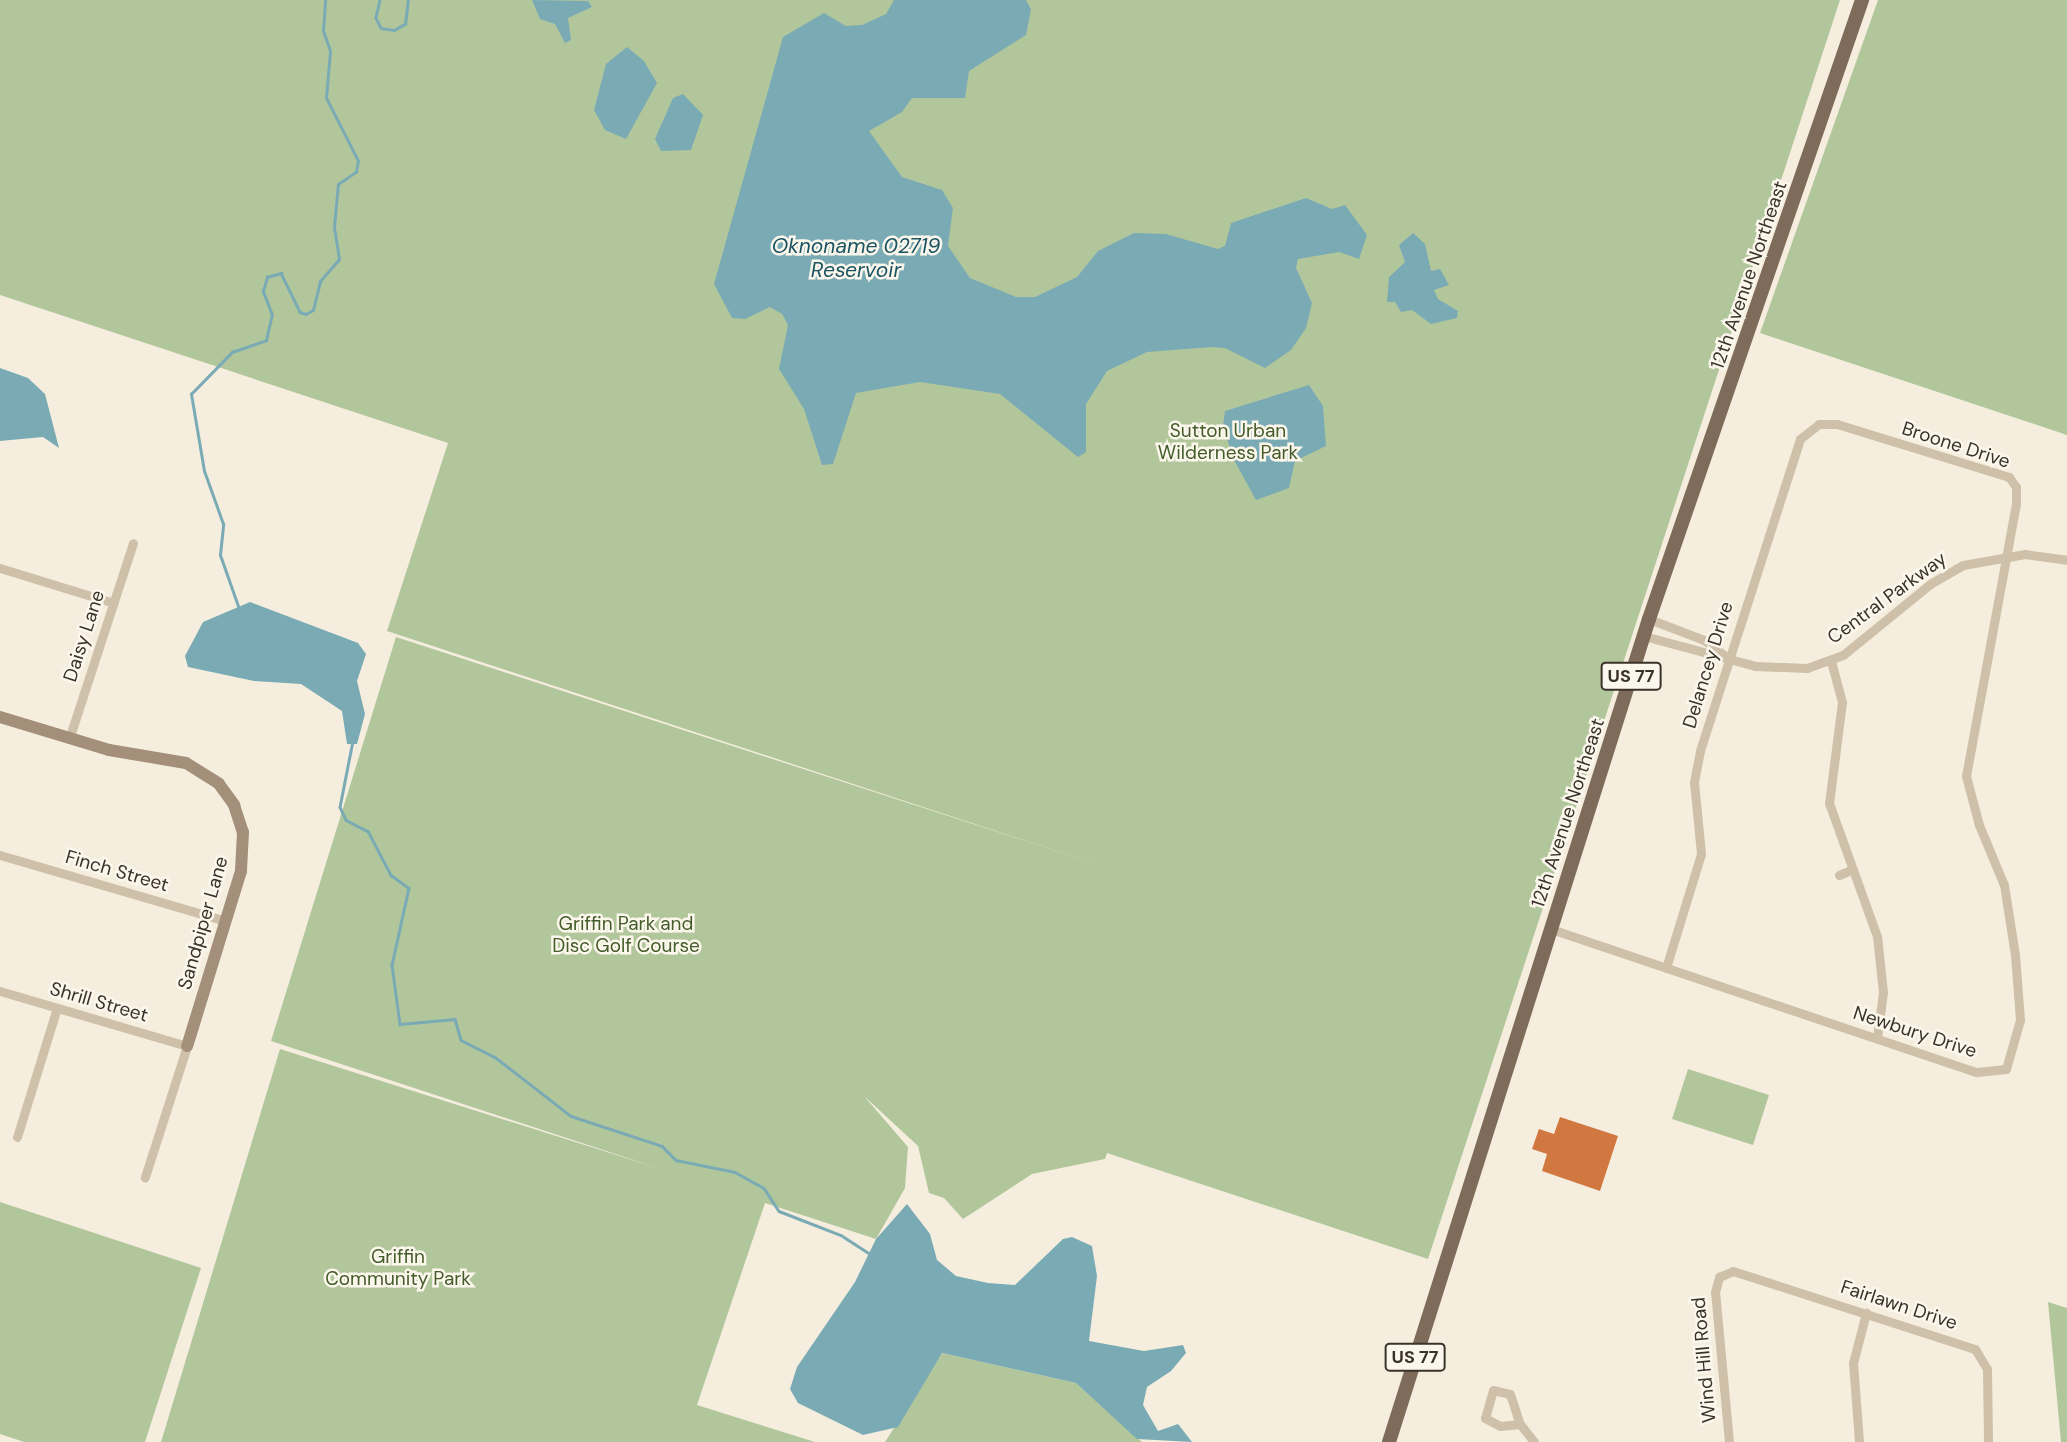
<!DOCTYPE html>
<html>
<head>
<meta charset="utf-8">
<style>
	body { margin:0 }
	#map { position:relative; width:2067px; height:1442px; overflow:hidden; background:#f5eedf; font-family:"DM Sans",sans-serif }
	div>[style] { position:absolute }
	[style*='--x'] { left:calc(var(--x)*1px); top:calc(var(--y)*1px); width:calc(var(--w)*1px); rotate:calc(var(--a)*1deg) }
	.green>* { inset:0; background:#b2c69c }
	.water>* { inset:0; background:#7aabb5 }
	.stream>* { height:2.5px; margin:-1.25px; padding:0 1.25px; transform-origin:1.25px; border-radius:1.25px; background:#7aabb5 }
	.building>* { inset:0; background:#d17841 }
	.street>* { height:9px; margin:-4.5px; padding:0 4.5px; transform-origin:4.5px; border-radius:4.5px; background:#cfc0a9 }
	.secondary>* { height:12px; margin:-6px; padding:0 6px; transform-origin:6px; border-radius:6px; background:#a38f7a }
	.primary>* { height:14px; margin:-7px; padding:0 7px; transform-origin:7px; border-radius:7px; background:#7f6b59 }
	span { translate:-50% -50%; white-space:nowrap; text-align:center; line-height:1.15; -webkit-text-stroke:5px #fcf7ec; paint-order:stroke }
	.shield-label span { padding:2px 5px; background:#fcf7ec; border:2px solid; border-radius:5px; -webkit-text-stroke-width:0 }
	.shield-label { font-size:18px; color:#3b3229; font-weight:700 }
	.street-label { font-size:19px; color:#3b3229 }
	.park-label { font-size:19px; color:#435c2a }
	.water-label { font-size:21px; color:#1a5362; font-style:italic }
</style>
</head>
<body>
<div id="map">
	<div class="green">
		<i style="clip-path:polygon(0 0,1840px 0,1428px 1259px,1107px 1153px,1105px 1159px,1032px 1174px,963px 1219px,944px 1198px,929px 1193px,918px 1146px,864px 1096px,908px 1147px,905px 1188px,876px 1239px,765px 1203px,697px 1405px,815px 1442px,161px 1442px,280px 1049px,661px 1169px,271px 1041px,396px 637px,1109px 868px,387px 631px,448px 443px,0 295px)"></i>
		<i style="clip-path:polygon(1878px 0,2067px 0,2067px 435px,1760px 333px)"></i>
		<i style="clip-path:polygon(1688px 1069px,1769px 1095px,1753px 1145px,1672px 1119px)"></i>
		<i style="clip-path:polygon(0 1202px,201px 1268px,145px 1442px,24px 1442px,0 1434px)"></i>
		<i style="clip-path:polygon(2048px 1302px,2067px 1308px,2067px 1442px,2061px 1442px)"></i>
		<i style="clip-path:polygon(942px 1353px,1076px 1383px,1142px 1442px,885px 1442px)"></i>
	</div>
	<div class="water">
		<i style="clip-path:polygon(532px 0,588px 1px,592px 7px,568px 18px,571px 40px,565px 43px,555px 24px,540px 19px)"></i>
		<i style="clip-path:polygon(894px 0,1026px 0,1031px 9px,1026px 35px,969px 71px,965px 98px,912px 98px,902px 112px,869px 131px,902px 177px,942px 190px,953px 208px,948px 246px,970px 278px,1016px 297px,1035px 297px,1077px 277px,1098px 251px,1134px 233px,1166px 234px,1218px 249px,1225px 246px,1231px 223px,1306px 198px,1332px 209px,1345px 205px,1367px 235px,1359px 259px,1339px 252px,1298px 259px,1296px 268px,1312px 303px,1306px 328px,1291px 350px,1265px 368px,1225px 348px,1212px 347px,1147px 352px,1107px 371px,1086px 404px,1086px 452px,1078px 457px,1000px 394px,920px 382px,856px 393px,833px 464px,822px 465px,804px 409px,779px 369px,788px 325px,782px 314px,770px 307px,745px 319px,732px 318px,714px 284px,783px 37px,824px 13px,846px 26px,862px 25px,886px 14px)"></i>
		<i style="clip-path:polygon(627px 47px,644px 61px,657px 83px,626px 139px,605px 130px,594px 110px,606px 64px)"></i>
		<i style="clip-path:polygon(683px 94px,703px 115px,691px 150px,661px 151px,655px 139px,673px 98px)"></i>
		<i style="clip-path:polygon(1413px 233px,1425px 244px,1431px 271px,1440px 269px,1449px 285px,1434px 290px,1438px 299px,1458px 311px,1457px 318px,1431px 324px,1412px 310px,1401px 312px,1395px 302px,1387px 302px,1389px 277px,1405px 262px,1399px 245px)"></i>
		<i style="clip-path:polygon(0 368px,28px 378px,45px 394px,59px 448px,43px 437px,0 441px)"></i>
		<i style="clip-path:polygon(1309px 385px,1323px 406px,1326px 446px,1295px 461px,1289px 488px,1256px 500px,1234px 460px,1223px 426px,1225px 411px)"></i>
		<i style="clip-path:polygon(250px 602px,358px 643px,366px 654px,357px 681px,365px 714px,357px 744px,347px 744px,342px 711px,301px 684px,254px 681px,188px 667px,185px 656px,203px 622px)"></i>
		<i style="clip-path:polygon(907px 1204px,930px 1234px,937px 1260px,956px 1276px,988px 1283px,1015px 1285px,1063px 1239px,1072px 1237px,1092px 1246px,1097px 1276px,1089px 1341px,1144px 1351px,1183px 1345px,1186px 1353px,1171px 1371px,1147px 1387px,1143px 1405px,1158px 1431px,1178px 1424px,1192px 1442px,1137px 1439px,1076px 1383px,942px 1353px,898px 1427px,863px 1435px,798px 1403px,790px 1389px,797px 1367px,855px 1282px,876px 1239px)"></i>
	</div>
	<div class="stream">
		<i style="--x:380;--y:0;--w:18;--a:103"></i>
		<i style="--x:376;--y:18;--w:11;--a:63"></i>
		<i style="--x:381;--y:28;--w:13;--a:9"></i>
		<i style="--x:394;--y:30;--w:13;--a:-29"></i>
		<i style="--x:405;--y:24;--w:24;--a:-83"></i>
		<i style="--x:239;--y:609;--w:57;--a:-109.4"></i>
		<i style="--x:220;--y:555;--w:31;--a:-84"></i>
		<i style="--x:223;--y:524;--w:56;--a:-109.7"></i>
		<i style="--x:204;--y:471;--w:78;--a:-99.6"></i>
		<i style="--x:191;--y:394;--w:59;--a:-45.7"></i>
		<i style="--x:232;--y:352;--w:36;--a:-19"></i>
		<i style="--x:266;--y:340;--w:26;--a:-77"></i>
		<i style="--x:272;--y:315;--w:26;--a:-111"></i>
		<i style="--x:263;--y:291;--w:15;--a:-74"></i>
		<i style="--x:267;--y:277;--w:15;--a:-16"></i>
		<i style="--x:281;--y:273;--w:43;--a:64"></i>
		<i style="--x:300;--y:312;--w:6;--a:18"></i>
		<i style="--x:306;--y:314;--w:8;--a:-30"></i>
		<i style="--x:313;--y:310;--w:30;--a:-76"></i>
		<i style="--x:320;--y:281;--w:29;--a:-49"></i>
		<i style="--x:339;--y:259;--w:32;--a:-99"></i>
		<i style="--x:334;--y:227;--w:43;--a:-84.7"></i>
		<i style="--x:338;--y:184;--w:22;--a:-34"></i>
		<i style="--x:356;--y:172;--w:11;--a:-80"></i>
		<i style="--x:358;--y:161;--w:71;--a:-116.9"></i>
		<i style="--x:326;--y:98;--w:47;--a:-85.1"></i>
		<i style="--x:330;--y:51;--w:21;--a:-109"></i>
		<i style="--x:323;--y:31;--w:31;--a:-86"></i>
		<i style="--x:353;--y:741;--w:67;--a:101.1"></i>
		<i style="--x:340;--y:807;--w:14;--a:65"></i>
		<i style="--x:346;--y:820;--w:25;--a:27"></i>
		<i style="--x:368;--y:831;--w:50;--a:62.4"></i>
		<i style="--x:391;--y:875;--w:22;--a:36"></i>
		<i style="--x:409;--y:888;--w:79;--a:102.4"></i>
		<i style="--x:392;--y:965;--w:60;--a:82.3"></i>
		<i style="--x:400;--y:1024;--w:55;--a:-5.2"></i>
		<i style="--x:455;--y:1019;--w:22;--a:74"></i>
		<i style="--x:461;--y:1040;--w:38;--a:27"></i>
		<i style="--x:495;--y:1057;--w:96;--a:37.8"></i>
		<i style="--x:571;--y:1116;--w:96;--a:18.2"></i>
		<i style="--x:662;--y:1146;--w:20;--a:45"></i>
		<i style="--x:676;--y:1160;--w:60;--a:11.5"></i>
		<i style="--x:735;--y:1172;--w:33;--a:29"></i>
		<i style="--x:764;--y:1188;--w:27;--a:57"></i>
		<i style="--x:779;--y:1211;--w:66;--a:21.2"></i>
		<i style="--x:841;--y:1235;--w:38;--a:33"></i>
	</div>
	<div class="building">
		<i style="clip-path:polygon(1560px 1117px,1618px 1136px,1600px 1191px,1542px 1171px,1547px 1154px,1532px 1149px,1539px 1129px,1554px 1134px)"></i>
	</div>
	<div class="street">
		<i style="--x:0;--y:568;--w:119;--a:17.1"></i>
		<i style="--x:1649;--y:619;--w:59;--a:20.9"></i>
		<i style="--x:1704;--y:640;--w:26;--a:37"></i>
		<i style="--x:1644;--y:636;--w:115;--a:15.1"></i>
		<i style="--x:1755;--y:666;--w:52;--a:2.2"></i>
		<i style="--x:1807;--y:668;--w:38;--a:-20"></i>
		<i style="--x:1843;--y:655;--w:112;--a:-39.2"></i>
		<i style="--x:1930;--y:584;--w:38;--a:-30"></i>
		<i style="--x:1963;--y:565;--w:63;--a:-10.1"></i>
		<i style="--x:2025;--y:554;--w:42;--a:8.1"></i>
		<i style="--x:1831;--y:661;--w:42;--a:75"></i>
		<i style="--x:1842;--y:702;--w:102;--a:97.3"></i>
		<i style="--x:1829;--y:803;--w:141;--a:70.2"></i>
		<i style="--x:1877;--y:936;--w:56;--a:83.9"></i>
		<i style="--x:1883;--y:992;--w:46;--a:97.4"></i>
		<i style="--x:69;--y:739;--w:206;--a:-71.9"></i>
		<i style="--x:0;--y:855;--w:234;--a:16.3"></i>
		<i style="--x:1839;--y:875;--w:15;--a:-23"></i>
		<i style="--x:1551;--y:929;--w:449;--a:18.6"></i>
		<i style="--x:1977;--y:1072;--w:29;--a:-6"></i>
		<i style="--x:2006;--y:1069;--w:51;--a:-74.1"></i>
		<i style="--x:2020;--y:1020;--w:65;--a:-94.4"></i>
		<i style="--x:2015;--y:955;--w:71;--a:-98.9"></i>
		<i style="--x:2004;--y:885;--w:65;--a:-112.6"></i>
		<i style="--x:1979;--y:825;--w:51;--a:-104.9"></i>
		<i style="--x:1966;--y:776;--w:278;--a:-79.6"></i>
		<i style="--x:2016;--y:503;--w:16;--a:-90"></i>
		<i style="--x:2016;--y:487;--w:12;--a:-125"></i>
		<i style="--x:2009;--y:477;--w:180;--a:-162.9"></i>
		<i style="--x:1837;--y:424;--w:18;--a:180"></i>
		<i style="--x:1819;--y:424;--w:24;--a:142"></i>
		<i style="--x:1800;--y:439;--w:328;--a:107.8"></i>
		<i style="--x:1700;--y:751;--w:32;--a:101"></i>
		<i style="--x:1694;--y:782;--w:72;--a:84.4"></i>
		<i style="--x:1701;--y:854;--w:119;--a:107.1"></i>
		<i style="--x:0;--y:991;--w:195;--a:16.4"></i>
		<i style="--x:187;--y:1046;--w:138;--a:107.8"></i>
		<i style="--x:17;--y:1137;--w:135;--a:-72.8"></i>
		<i style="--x:1520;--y:1424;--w:20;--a:174"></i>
		<i style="--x:1500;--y:1426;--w:17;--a:-152"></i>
		<i style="--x:1485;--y:1418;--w:29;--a:-74"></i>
		<i style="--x:1493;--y:1390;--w:17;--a:13"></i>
		<i style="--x:1510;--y:1394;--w:32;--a:72"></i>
		<i style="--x:1520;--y:1424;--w:23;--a:52"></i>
		<i style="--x:1729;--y:1442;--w:151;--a:-95.3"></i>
		<i style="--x:1715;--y:1292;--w:16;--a:-75"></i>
		<i style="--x:1719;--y:1277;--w:15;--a:-23"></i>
		<i style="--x:1733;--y:1271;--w:254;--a:17.9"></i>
		<i style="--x:1975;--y:1349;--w:23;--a:59"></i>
		<i style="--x:1987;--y:1369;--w:73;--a:89.2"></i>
		<i style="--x:1859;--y:1442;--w:79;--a:-94.3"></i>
		<i style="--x:1853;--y:1363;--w:52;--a:-75.4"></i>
	</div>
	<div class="secondary">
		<i style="--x:0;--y:717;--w:114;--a:16.8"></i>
		<i style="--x:109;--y:750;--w:78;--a:9.6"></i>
		<i style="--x:186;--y:763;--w:39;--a:32"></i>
		<i style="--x:219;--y:784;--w:26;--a:54"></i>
		<i style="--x:234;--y:805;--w:28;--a:72"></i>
		<i style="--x:243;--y:832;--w:39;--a:93"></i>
		<i style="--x:241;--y:871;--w:183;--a:107.1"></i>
	</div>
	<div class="primary">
		<i style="--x:1389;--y:1442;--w:863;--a:-72.47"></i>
		<i style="--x:1649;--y:619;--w:655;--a:-71.01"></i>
	</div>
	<div class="shield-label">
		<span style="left:1631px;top:676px">US 77</span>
		<span style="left:1415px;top:1357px">US 77</span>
	</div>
	<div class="street-label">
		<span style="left:1749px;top:275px;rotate:-71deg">12th Avenue Northeast</span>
		<span style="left:1956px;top:445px;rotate:18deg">Broone Drive</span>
		<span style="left:1887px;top:598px;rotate:-36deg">Central Parkway</span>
		<span style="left:84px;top:636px;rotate:-72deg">Daisy Lane</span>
		<span style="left:1708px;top:665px;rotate:-73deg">Delancey Drive</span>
		<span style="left:1568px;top:813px;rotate:-72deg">12th Avenue Northeast</span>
		<span style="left:117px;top:871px;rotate:16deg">Finch Street</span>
		<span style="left:203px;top:923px;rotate:-74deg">Sandpiper Lane</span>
		<span style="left:99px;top:1002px;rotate:16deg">Shrill Street</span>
		<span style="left:1915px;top:1032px;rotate:18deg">Newbury Drive</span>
		<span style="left:1899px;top:1305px;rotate:18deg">Fairlawn Drive</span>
		<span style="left:1704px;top:1360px;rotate:-95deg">Wind Hill Road</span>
	</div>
	<div class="park-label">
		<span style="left:1228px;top:442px">Sutton Urban<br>Wilderness Park</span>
		<span style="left:626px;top:935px">Griffin Park and<br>Disc Golf Course</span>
		<span style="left:398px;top:1268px">Griffin<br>Community Park</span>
	</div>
	<div class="water-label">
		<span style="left:856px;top:258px">Oknoname 02719<br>Reservoir</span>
	</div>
</div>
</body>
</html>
